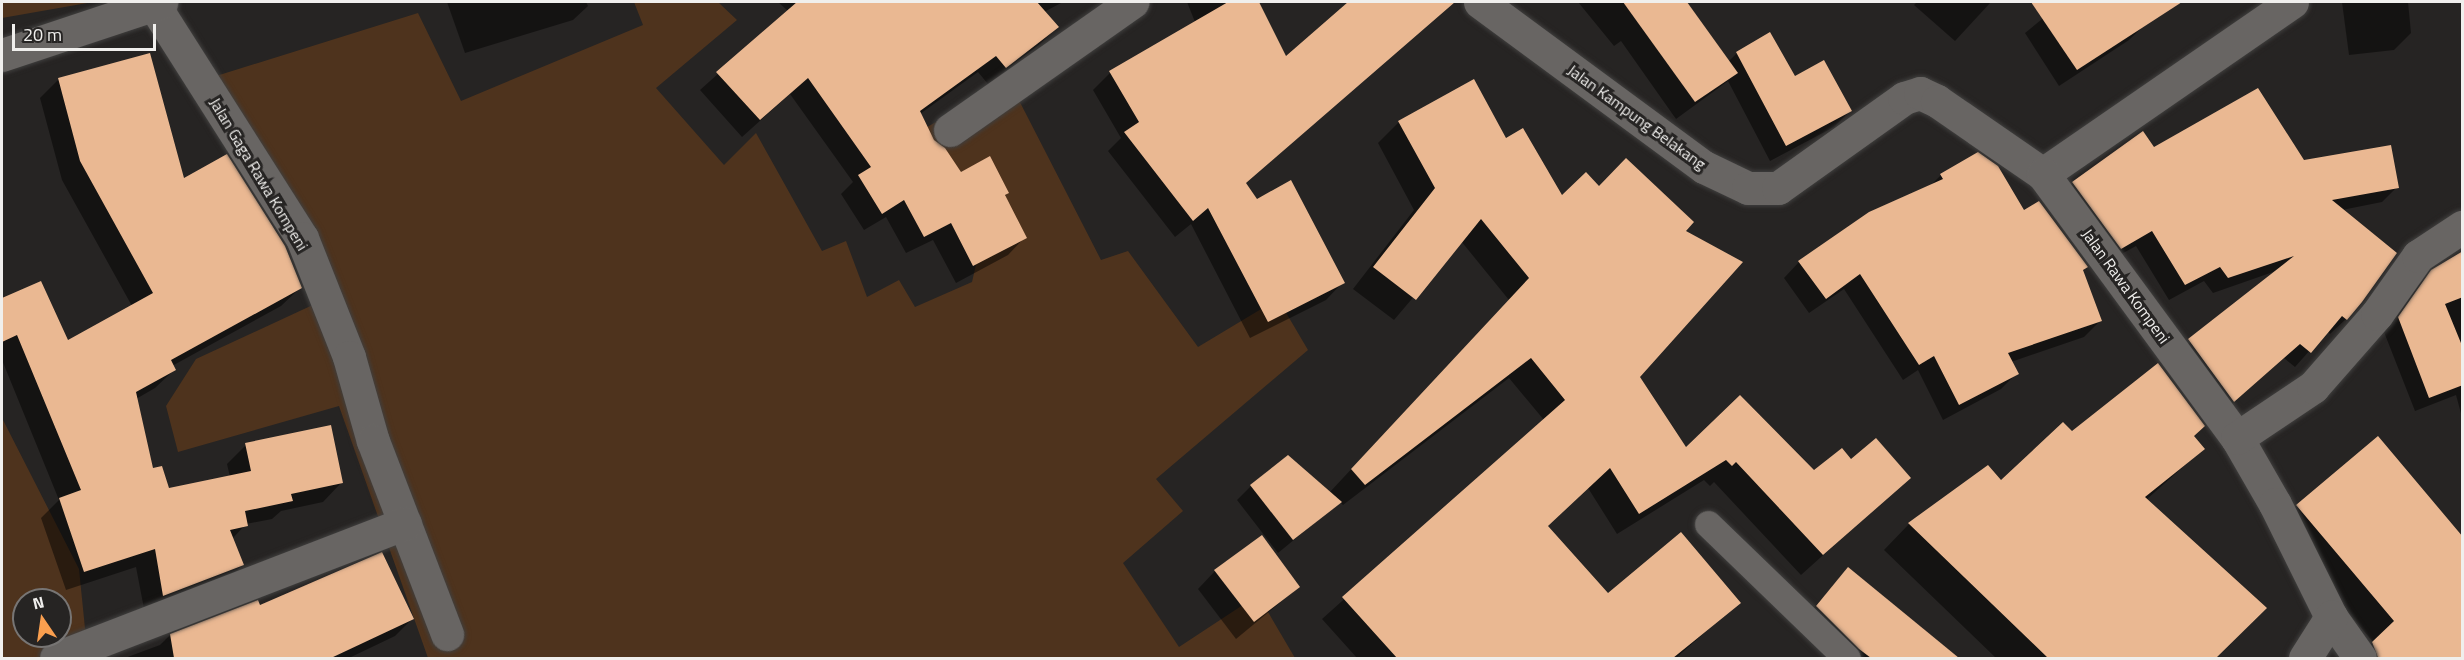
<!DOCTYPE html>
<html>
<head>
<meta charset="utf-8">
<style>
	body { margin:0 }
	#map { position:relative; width:2464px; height:660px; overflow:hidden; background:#262423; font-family:"Titillium Web",sans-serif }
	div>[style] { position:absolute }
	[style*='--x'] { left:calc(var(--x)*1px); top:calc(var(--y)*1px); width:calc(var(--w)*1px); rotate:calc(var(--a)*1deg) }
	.green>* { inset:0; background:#4e331d }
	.shadow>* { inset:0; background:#0007 }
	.building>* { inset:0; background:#eab892 }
	.roads { filter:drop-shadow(0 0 2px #403f3e) drop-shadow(0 0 2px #403f3e) }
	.service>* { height:27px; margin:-13.5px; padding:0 13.5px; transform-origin:13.5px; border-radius:13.5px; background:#686563 }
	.minor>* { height:33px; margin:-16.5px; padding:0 16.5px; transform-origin:16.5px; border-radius:16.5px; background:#686563 }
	span { translate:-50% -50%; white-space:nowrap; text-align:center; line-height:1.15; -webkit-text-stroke:6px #262423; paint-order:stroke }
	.street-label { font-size:16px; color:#f0efed }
	.frame { position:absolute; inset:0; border:3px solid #f0efed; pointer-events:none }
	.north { position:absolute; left:12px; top:588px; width:60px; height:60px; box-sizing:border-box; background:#262423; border:2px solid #777574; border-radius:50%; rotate:347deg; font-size:16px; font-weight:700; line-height:24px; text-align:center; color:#f0efed }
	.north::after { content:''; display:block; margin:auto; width:21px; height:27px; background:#fa9f4f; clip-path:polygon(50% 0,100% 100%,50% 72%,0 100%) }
	.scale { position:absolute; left:12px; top:24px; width:144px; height:27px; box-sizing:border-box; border:3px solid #f0efed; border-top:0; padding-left:8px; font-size:18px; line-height:21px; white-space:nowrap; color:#f0efed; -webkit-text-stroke:4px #262423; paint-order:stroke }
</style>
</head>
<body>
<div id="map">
	<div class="green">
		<i style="clip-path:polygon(2px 2px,93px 2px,2px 18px)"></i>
		<i style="clip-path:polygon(634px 2px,718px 2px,737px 20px,656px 88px,724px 165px,756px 133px,822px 251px,846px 241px,867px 297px,899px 280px,915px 307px,972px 282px,980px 247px,919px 132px,1008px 79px,1101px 260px,1128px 251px,1198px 347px,1278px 299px,1308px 350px,1156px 479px,1183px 511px,1123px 563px,1179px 647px,1258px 595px,1295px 658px,428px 658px,339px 406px,178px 452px,166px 406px,196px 359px,317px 303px,213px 77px,418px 13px,461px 101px,643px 25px)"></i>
		<i style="clip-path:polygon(evenodd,2px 418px,79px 569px,88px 658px,2px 658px,2px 418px,24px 600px,60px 600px,60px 636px,24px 636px,24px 600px)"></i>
	</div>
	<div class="shadow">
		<i style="clip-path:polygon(447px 2px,586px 2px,588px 6px,573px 20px,465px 53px)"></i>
		<i style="clip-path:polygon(778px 2px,1063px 2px,1044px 12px,1057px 27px,1040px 44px,988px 84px,978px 72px,920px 114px,933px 141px,960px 174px,1008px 193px,1004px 197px,1025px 237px,1008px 255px,956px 283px,933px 240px,906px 253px,886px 217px,864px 230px,841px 194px,853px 182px,790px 94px,742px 137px,700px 90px,788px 11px)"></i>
		<i style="clip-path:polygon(1187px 2px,1258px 2px,1285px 59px,1351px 2px,1414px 2px,1431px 21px,1245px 184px,1257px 201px,1343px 282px,1326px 300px,1250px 338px,1191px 224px,1175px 237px,1108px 151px,1121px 138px,1093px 90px,1110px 73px,1195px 22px)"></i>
		<i style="clip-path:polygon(1578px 2px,1679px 2px,1728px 62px,1737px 53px,1794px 78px,1850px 111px,1834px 127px,1770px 161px,1728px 81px,1676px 119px,1621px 41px,1614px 46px)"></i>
		<i style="clip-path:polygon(1917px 2px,1991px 2px,1955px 41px,1914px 5px)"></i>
		<i style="clip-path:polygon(2063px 2px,2168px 2px,2129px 40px,2059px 86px,2025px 33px)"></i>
		<i style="clip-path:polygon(2342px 2px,2408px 2px,2411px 33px,2394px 50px,2349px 55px)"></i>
		<i style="clip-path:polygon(59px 79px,183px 180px,300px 288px,281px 306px,172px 366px,174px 370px,155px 388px,136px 399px,152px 470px,168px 490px,230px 477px,227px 464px,246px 445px,341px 483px,323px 502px,281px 511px,272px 519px,246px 524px,232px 539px,242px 565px,224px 584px,145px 614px,136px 567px,66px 590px,41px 518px,59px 500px,2px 360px,2px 300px,40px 283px,67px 342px,132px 306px,62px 180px,40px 98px)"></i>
		<i style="clip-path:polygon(1399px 122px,1505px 140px,1562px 197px,1599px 187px,1683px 231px,1638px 377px,1686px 449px,1814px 472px,1851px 461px,1909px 478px,1801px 575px,1714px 482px,1710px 486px,1704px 480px,1617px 534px,1588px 488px,1546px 526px,1608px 595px,1738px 603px,1676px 658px,1357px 658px,1322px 619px,1544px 420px,1509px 378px,1343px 505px,1340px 502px,1278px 553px,1237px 500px,1251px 486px,1329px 493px,1509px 300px,1461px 241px,1394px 320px,1353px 289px,1414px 210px,1378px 143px)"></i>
		<i style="clip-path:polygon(2154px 149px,2303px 162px,2397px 187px,2382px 202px,2342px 210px,2395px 253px,2346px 319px,2330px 334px,2327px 331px,2295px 367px,2284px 358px,2218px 416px,2174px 356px,2276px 271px,2213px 293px,2204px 281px,2169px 300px,2136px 246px,2105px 263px,2058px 198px,2073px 183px)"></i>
		<i style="clip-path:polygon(1941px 175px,2023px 212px,2086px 267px,2082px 272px,2100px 321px,2084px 337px,2011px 362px,2017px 373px,2001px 389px,1943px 420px,1918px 370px,1903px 380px,1844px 289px,1809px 313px,1784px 278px,1799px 262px,1929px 187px)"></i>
		<i style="clip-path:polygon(2462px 253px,2462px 417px,2456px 395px,2415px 411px,2384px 332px,2417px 286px,2432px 271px)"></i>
		<i style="clip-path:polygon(2072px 433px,2203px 449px,2146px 500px,2250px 622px,2214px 658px,1996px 658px,1884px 550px,1909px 524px,2001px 482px)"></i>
		<i style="clip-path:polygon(2297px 506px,2462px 539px,2462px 658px,2357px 658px,2373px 642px,2276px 527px)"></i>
		<i style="clip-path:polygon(1848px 569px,1916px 625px,1888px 658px,1844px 658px,1803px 620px)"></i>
		<i style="clip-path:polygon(1215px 571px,1299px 587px,1236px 639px,1198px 589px)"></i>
		<i style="clip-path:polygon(259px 607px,412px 619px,395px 636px,349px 658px,125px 658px,160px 645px,170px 635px)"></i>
	</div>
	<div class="building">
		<i style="clip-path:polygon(797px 2px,1037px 2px,1059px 27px,1006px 68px,996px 56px,920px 111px,934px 140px,945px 148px,961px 172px,990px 156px,1009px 193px,1005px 195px,1027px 238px,973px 266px,951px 223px,924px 237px,904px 200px,882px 214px,858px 175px,871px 167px,808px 78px,760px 120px,716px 72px)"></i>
		<i style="clip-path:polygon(1228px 2px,1259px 2px,1286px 56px,1348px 2px,1455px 2px,1246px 183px,1257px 199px,1291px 180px,1345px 283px,1268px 322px,1208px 208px,1193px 221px,1124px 132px,1139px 122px,1109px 71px)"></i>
		<i style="clip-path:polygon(1623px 2px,1687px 2px,1738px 73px,1695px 102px)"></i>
		<i style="clip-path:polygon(2031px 2px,2182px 2px,2077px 70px)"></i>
		<i style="clip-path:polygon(1770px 32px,1795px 76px,1824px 60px,1852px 111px,1786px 146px,1736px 52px)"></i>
		<i style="clip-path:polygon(150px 53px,184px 178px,227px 154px,285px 246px,302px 288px,171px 360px,176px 370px,136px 392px,153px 468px,162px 466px,169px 488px,251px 471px,245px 443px,331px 425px,343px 483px,291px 494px,293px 501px,245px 511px,248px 526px,230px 530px,244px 565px,163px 596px,155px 549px,84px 572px,59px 498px,81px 490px,17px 335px,2px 342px,2px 298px,41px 281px,68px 340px,153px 293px,80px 161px,58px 78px)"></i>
		<i style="clip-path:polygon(1474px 79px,1506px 138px,1523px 128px,1562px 195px,1586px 172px,1599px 186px,1626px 158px,1694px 222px,1686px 231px,1743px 262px,1640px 377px,1686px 447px,1740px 395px,1814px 470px,1842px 448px,1851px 459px,1876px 438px,1911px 478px,1823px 555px,1736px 462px,1732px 466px,1726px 460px,1639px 514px,1610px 468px,1548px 526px,1608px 593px,1681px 532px,1741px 603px,1673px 658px,1397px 658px,1342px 597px,1565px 400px,1531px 358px,1365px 485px,1351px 469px,1529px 278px,1481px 219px,1416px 300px,1373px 267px,1435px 188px,1398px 121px)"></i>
		<i style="clip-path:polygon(2258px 88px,2304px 160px,2391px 145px,2399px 188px,2332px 200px,2397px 253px,2362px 302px,2347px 320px,2342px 316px,2311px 353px,2300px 344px,2234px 402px,2188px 339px,2294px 256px,2228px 278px,2220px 267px,2185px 285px,2152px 231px,2121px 249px,2072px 182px,2143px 131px,2154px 147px)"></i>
		<i style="clip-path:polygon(1978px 152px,1998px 166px,2024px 210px,2039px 201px,2088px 267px,2083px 270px,2102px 321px,2008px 353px,2019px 374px,1959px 405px,1934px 356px,1919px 365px,1860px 274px,1826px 299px,1798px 261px,1869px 212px,1943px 179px,1940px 174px)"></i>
		<i style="clip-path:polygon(2463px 251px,2463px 297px,2445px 304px,2463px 348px,2463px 385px,2429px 398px,2398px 317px,2431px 270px)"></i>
		<i style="clip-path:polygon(2158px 363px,2205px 426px,2194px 436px,2205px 449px,2145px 497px,2267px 608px,2216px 658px,2048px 658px,1908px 523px,1988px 465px,2001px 480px,2063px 422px,2072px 431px)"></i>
		<i style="clip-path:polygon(2378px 436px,2463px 537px,2463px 658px,2378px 658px,2372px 642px,2394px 621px,2296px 505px)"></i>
		<i style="clip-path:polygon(1288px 455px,1342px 502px,1293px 540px,1250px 485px)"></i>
		<i style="clip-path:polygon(1262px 535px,1300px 587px,1254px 622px,1214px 570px)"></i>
		<i style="clip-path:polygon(382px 552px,414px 619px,331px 658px,174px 658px,170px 634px,258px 600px,260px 605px)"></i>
		<i style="clip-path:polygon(1848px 567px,1959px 658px,1871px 658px,1859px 649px,1816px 606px)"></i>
	</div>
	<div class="roads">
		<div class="service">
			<i style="--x:1708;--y:524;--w:193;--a:44"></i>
		</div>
		<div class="minor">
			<i style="--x:1480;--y:2;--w:278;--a:36.4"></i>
			<i style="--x:1704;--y:167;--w:49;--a:25.5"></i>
			<i style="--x:1748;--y:188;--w:30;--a:0"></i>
			<i style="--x:1778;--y:188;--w:155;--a:-35.5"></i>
			<i style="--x:1904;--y:98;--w:17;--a:-17"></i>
			<i style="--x:1920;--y:93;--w:19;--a:25"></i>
			<i style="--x:1937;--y:101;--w:129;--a:34.6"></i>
			<i style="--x:2292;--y:2;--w:303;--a:145.4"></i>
			<i style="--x:2043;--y:174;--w:328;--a:53.7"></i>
			<i style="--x:2237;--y:438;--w:76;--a:60.1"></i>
			<i style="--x:2275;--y:504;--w:126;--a:63.6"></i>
			<i style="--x:2331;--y:617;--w:50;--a:54.7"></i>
			<i style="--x:154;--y:5;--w:276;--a:57.6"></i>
			<i style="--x:302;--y:238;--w:128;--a:68.4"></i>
			<i style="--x:349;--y:357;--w:87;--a:74.1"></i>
			<i style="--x:373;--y:441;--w:207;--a:69"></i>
			<i style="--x:2;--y:55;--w:168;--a:-18.4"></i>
			<i style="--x:950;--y:130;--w:223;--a:-35.1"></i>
			<i style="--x:2237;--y:438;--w:92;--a:-33.9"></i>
			<i style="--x:2313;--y:387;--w:97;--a:-48.8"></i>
			<i style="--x:2377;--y:314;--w:71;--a:-54.7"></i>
			<i style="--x:2418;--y:256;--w:53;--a:-33.4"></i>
			<i style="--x:56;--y:658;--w:374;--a:-21.1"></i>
			<i style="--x:2305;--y:658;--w:49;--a:-57.6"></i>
		</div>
	</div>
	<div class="street-label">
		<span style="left:1637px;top:117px;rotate:36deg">Jalan Kampung Belakang</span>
		<span style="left:259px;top:174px;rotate:59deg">Jalan Gaga Rawa Kompeni</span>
		<span style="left:2126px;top:286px;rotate:54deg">Jalan Rawa Kompeni</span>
	</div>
	<div class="frame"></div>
	<div class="north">N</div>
	<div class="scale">20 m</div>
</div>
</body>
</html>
